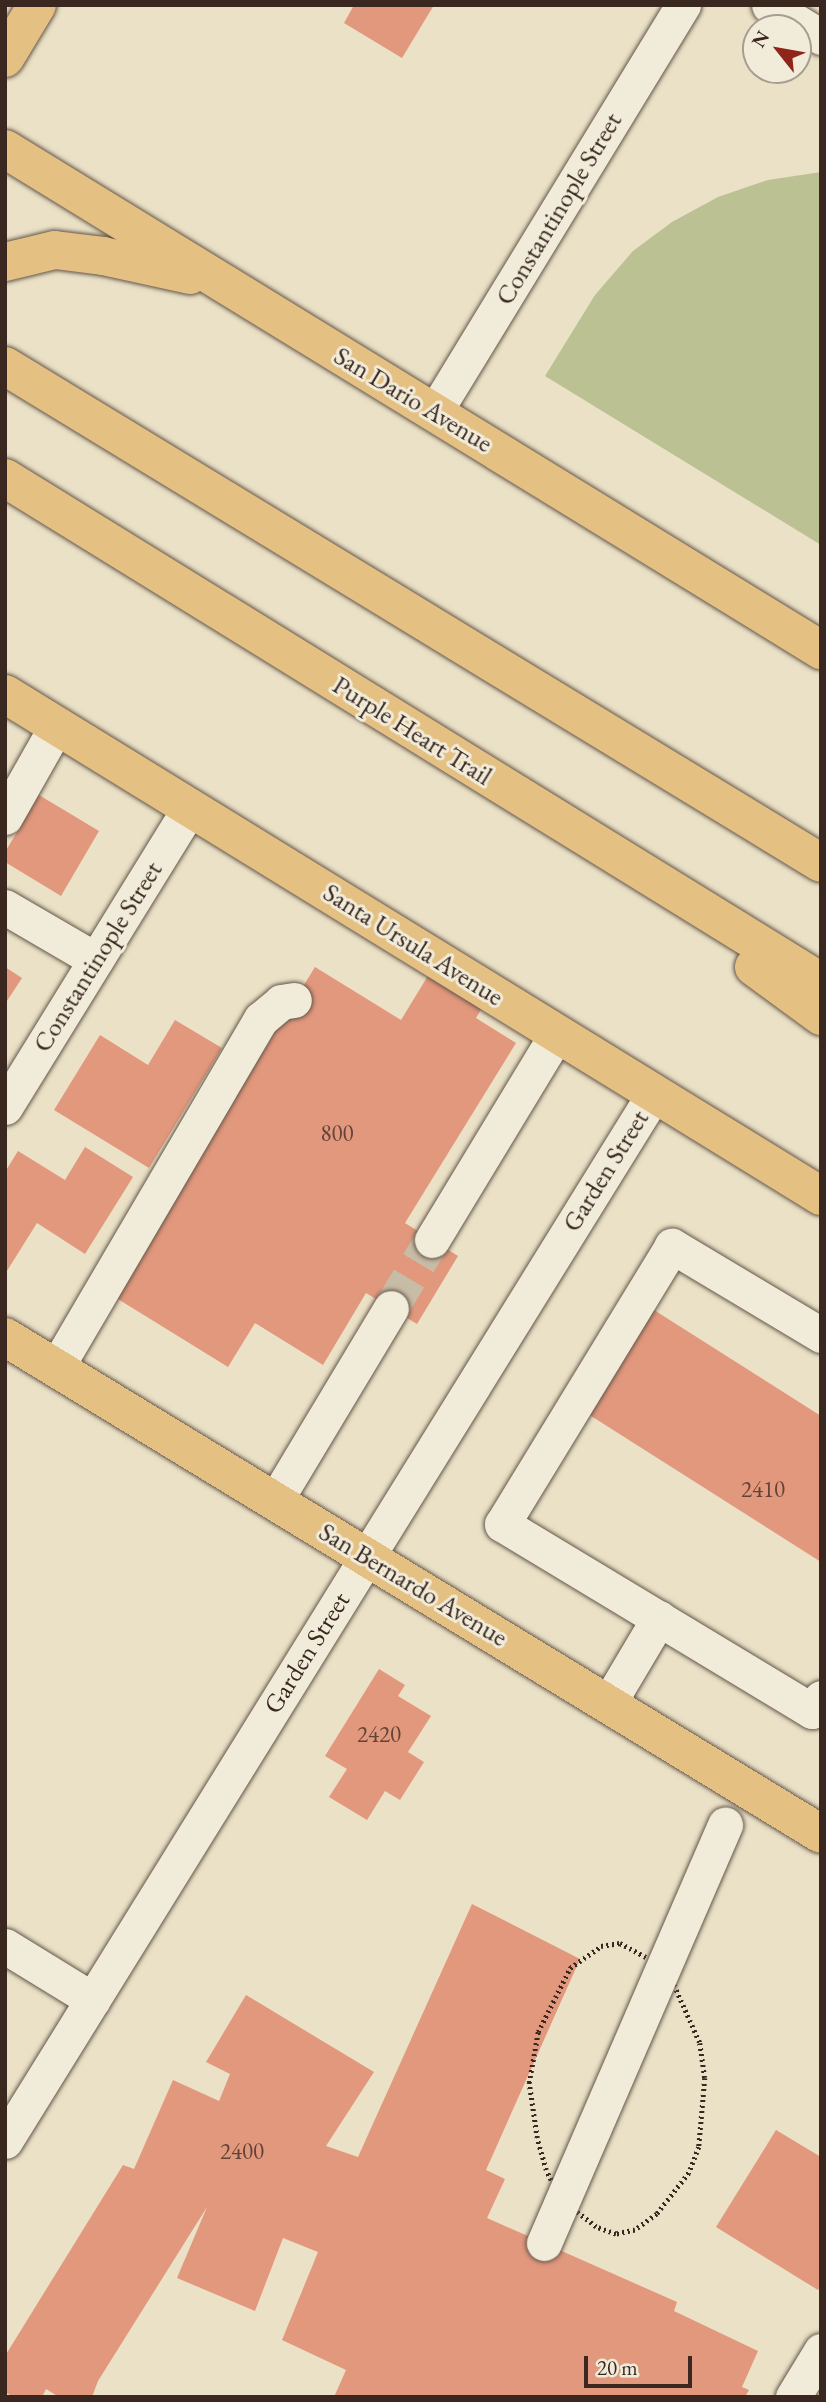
<!DOCTYPE html>
<html>
<head>
<meta charset="utf-8">
<style>
	body { margin:0 }
	#map { position:relative; width:826px; height:2402px; overflow:hidden; background:#eae1c6; font-family:"EB Garamond",serif }
	div>[style] { position:absolute }
	[style*='--x'] { left:calc(var(--x)*1px); top:calc(var(--y)*1px); width:calc(var(--w)*1px); rotate:calc(var(--a)*1deg) }
	.green>* { inset:0; background:#bbc192 }
	.building>* { inset:0; background:#e2987d }
	.minor-tunnel>* { height:35px; margin-top:-17.5px; transform-origin:0; background:repeating-linear-gradient(90deg,#c7bca5 0 35px,transparent 0 53px) }
	.path>* { height:4.5px; margin-top:-2.25px; transform-origin:0; background:repeating-linear-gradient(90deg,#392720 0 2px,transparent 0 5.5px) }
	.roads { filter:drop-shadow(0 0 2px #65564a) drop-shadow(0 0 2px #65564a) }
	.minor>* { height:35px; margin:-17.5px; padding:0 17.5px; transform-origin:17.5px; border-radius:17.5px; background:#f1ecda }
	.major>* { height:38px; margin:-19px; padding:0 19px; transform-origin:19px; border-radius:19px; background:#e5c083 }
	.highway>* { height:38px; margin:-19px; padding:0 19px; transform-origin:19px; border-radius:19px; background:#e5c083 }
	span { translate:-50% -50%; white-space:nowrap; text-align:center; line-height:1.15; -webkit-text-stroke:6px #f1ecda; paint-order:stroke }
	.number-label { font-size:23px; color:#634337 }
	.number-label span { -webkit-text-stroke-width:0 }
	.street-label { font-size:26px; color:#392720 }
	.frame { position:absolute; inset:0; border:7px solid #392720; pointer-events:none }
	.north { position:absolute; left:742px; top:14px; width:70px; height:70px; box-sizing:border-box; background:#f1ecda; border:2px solid #a79d90; border-radius:50%; rotate:301deg; font-size:19px; font-weight:700; line-height:28px; text-align:center; color:#392720 }
	.north::after { content:''; display:block; margin:auto; width:24px; height:32px; background:#8f2418; clip-path:polygon(50% 0,100% 100%,50% 72%,0 100%) }
	.scale { position:absolute; left:584px; top:2356px; width:108px; height:32px; box-sizing:border-box; border:4px solid #392720; border-top:0; padding-left:9px; font-size:21px; line-height:24px; white-space:nowrap; color:#392720; -webkit-text-stroke:5px #f1ecda; paint-order:stroke }
</style>
</head>
<body>
<div id="map">
	<div class="green">
		<i style="clip-path:polygon(821px 172px,821px 545px,545px 376px,595px 295px,633px 251px,672px 222px,718px 197px,768px 180px)"></i>
	</div>
	<div class="building">
		<i style="clip-path:polygon(354px 5px,434px 5px,402px 58px,344px 23px)"></i>
		<i style="clip-path:polygon(39px 795px,99px 831px,61px 896px,5px 862px,5px 852px)"></i>
		<i style="clip-path:polygon(437px 961px,490px 994px,476px 1018px,516px 1043px,405px 1223px,458px 1256px,417px 1324px,366px 1293px,323px 1365px,255px 1323px,228px 1367px,113px 1296px,315px 967px,401px 1020px)"></i>
		<i style="clip-path:polygon(5px 967px,22px 978px,5px 1004px)"></i>
		<i style="clip-path:polygon(175px 1020px,222px 1048px,149px 1168px,54px 1110px,100px 1035px,148px 1065px)"></i>
		<i style="clip-path:polygon(85px 1147px,133px 1177px,85px 1254px,37px 1223px,5px 1274px,5px 1172px,18px 1151px,65px 1180px)"></i>
		<i style="clip-path:polygon(654px 1310px,821px 1416px,821px 1562px,588px 1414px)"></i>
		<i style="clip-path:polygon(379px 1669px,405px 1685px,398px 1696px,431px 1716px,408px 1752px,424px 1762px,400px 1800px,385px 1791px,367px 1820px,329px 1797px,347px 1769px,325px 1756px)"></i>
		<i style="clip-path:polygon(472px 1904px,580px 1959px,486px 2170px,505px 2179px,487px 2218px,677px 2302px,674px 2311px,758px 2351px,742px 2387px,749px 2390px,745px 2397px,334px 2397px,346px 2370px,282px 2340px,318px 2252px,283px 2238px,255px 2311px,177px 2278px,207px 2207px,98px 2381px,92px 2397px,59px 2397px,46px 2389px,42px 2397px,13px 2397px,5px 2392px,5px 2356px,123px 2165px,134px 2169px,173px 2080px,219px 2101px,230px 2074px,206px 2062px,246px 1995px,374px 2072px,326px 2146px,358px 2157px)"></i>
		<i style="clip-path:polygon(776px 2130px,821px 2157px,821px 2285px,818px 2290px,716px 2227px)"></i>
	</div>
	<div class="minor-tunnel">
		<i style="--x:391;--y:1308;--w:79;--a:-58.9"></i>
	</div>
	<div class="path">
		<i style="--x:620;--y:1943;--w:44;--a:28.3"></i>
		<i style="--x:659;--y:1964;--w:21;--a:51"></i>
		<i style="--x:672;--y:1980;--w:69;--a:66"></i>
		<i style="--x:700;--y:2043;--w:35;--a:82"></i>
		<i style="--x:705;--y:2078;--w:69;--a:95"></i>
		<i style="--x:699;--y:2147;--w:28;--a:111"></i>
		<i style="--x:689;--y:2173;--w:52;--a:128"></i>
		<i style="--x:657;--y:2214;--w:27;--a:144"></i>
		<i style="--x:635;--y:2230;--w:19;--a:168"></i>
		<i style="--x:616;--y:2234;--w:21;--a:-161"></i>
		<i style="--x:596;--y:2227;--w:28;--a:-142"></i>
		<i style="--x:574;--y:2210;--w:27;--a:-132"></i>
		<i style="--x:556;--y:2190;--w:22;--a:-117"></i>
		<i style="--x:546;--y:2170;--w:33;--a:-106"></i>
		<i style="--x:537;--y:2138;--w:56;--a:-98.3"></i>
		<i style="--x:529;--y:2083;--w:52;--a:-80"></i>
		<i style="--x:538;--y:2032;--w:72;--a:-63.4"></i>
		<i style="--x:570;--y:1968;--w:38;--a:-35"></i>
		<i style="--x:601;--y:1946;--w:19;--a:-9"></i>
	</div>
	<div class="roads">
		<div class="minor">
			<i style="--x:769;--y:5;--w:61;--a:31.6"></i>
			<i style="--x:434;--y:413;--w:478;--a:-58.6"></i>
			<i style="--x:5;--y:817;--w:106;--a:-60.5"></i>
			<i style="--x:5;--y:907;--w:105;--a:30.2"></i>
			<i style="--x:5;--y:1107;--w:352;--a:-58.3"></i>
			<i style="--x:432;--y:1240;--w:241;--a:-58.8"></i>
			<i style="--x:821;--y:1335;--w:174;--a:-149.1"></i>
			<i style="--x:672;--y:1246;--w:326;--a:121.4"></i>
			<i style="--x:502;--y:1524;--w:362;--a:31.1"></i>
			<i style="--x:812;--y:1711;--w:16;--a:-55"></i>
			<i style="--x:56;--y:1368;--w:405;--a:-59.6"></i>
			<i style="--x:261;--y:1019;--w:26;--a:-40"></i>
			<i style="--x:281;--y:1002;--w:13;--a:-9"></i>
			<i style="--x:275;--y:1501;--w:225;--a:-59"></i>
			<i style="--x:608;--y:1704;--w:100;--a:-59.3"></i>
			<i style="--x:5;--y:1946;--w:103;--a:31.5"></i>
			<i style="--x:5;--y:2141;--w:1232;--a:-58.21"></i>
			<i style="--x:544;--y:2243;--w:456;--a:-66.6"></i>
			<i style="--x:793;--y:2397;--w:54;--a:-58.7"></i>
		</div>
		<div class="major">
			<i style="--x:5;--y:58;--w:62;--a:-58.9"></i>
			<i style="--x:5;--y:149;--w:958;--a:31.55"></i>
			<i style="--x:5;--y:262;--w:51;--a:-13.5"></i>
			<i style="--x:55;--y:250;--w:48;--a:7.1"></i>
			<i style="--x:103;--y:256;--w:89;--a:12.3"></i>
			<i style="--x:5;--y:694;--w:958;--a:31.6"></i>
			<i style="--x:5;--y:1337;--w:955;--a:31.34"></i>
		</div>
		<div class="highway">
			<i style="--x:5;--y:366;--w:955;--a:31.34"></i>
			<i style="--x:5;--y:478;--w:959;--a:31.7"></i>
			<i style="--x:754;--y:967;--w:83;--a:36.2"></i>
		</div>
	</div>
	<div class="number-label">
		<span style="left:337px;top:1133px">800</span>
		<span style="left:763px;top:1489px">2410</span>
		<span style="left:379px;top:1734px">2420</span>
		<span style="left:242px;top:2151px">2400</span>
	</div>
	<div class="street-label">
		<span style="left:559px;top:209px;rotate:-59deg">Constantinople Street</span>
		<span style="left:413px;top:400px;rotate:31deg">San Dario Avenue</span>
		<span style="left:412px;top:731px;rotate:32deg">Purple Heart Trail</span>
		<span style="left:413px;top:945px;rotate:32deg">Santa Ursula Avenue</span>
		<span style="left:98px;top:957px;rotate:-58deg">Constantinople Street</span>
		<span style="left:606px;top:1171px;rotate:-58deg">Garden Street</span>
		<span style="left:413px;top:1585px;rotate:31deg">San Bernardo Avenue</span>
		<span style="left:307px;top:1653px;rotate:-58deg">Garden Street</span>
	</div>
	<div class="frame"></div>
	<div class="north">N</div>
	<div class="scale">20 m</div>
</div>
</body>
</html>
